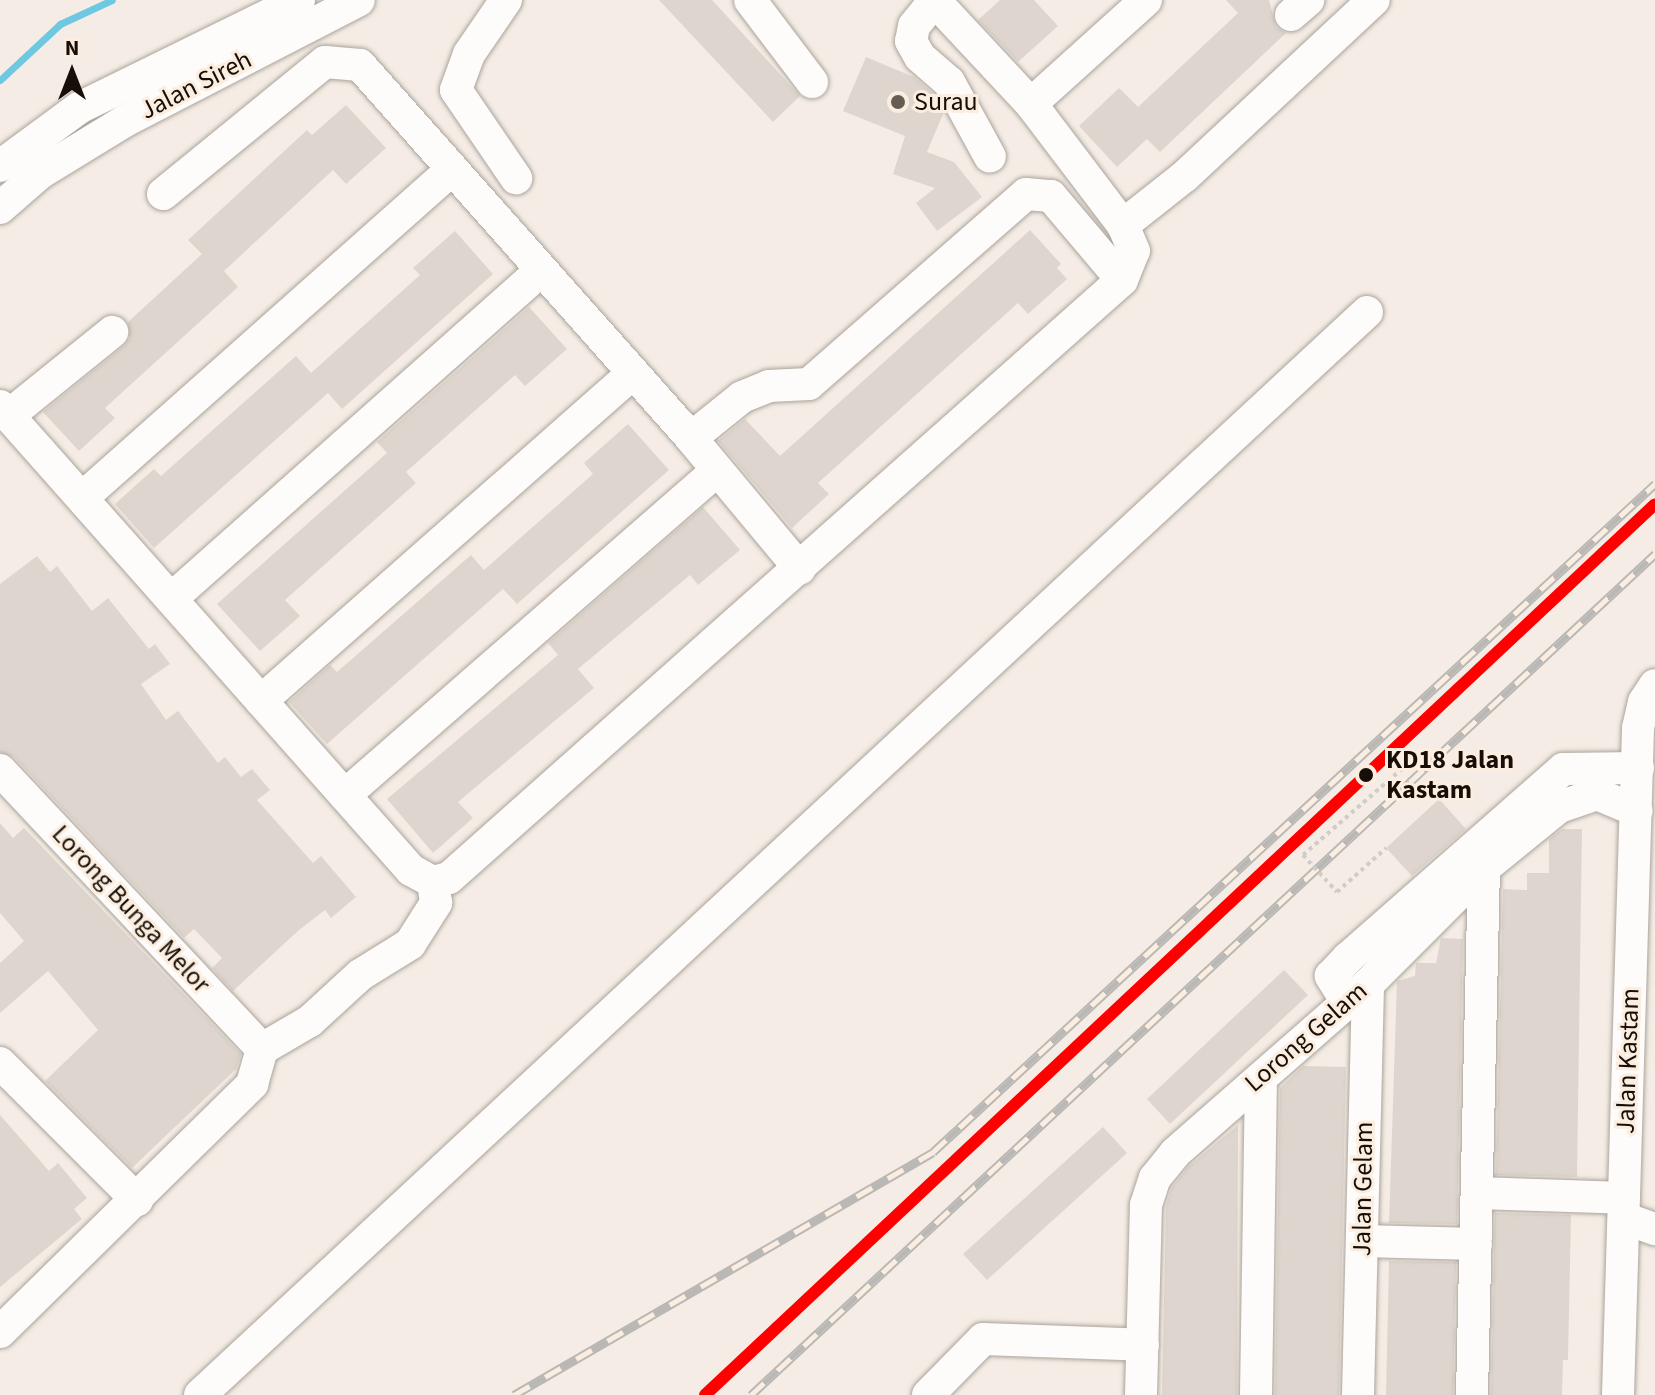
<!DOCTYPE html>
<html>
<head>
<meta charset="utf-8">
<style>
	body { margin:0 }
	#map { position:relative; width:1655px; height:1395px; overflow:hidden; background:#f5ede5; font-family:"Source Sans 3",sans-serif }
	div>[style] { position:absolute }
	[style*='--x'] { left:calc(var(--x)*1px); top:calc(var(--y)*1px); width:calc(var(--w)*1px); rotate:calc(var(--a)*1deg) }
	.stream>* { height:7px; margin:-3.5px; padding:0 3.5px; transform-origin:3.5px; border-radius:3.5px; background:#6fc8e1 }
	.building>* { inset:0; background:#ded6ce }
	.path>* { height:4px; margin-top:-2px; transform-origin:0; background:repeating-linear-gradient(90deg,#cfccc9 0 4px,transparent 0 8px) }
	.roads { filter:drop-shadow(0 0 2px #aba49c) drop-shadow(0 0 2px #aba49c) }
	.minor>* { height:32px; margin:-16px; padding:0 16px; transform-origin:16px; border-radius:16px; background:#fefcfb }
	.rail>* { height:9px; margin-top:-4.5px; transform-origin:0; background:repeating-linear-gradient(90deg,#fbeddf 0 18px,#bab8b5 0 36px); box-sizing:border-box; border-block:2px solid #bab8b5 }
	.path-bridge>* { height:4px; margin-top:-2px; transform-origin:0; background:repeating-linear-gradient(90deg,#cfccc9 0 4px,transparent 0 8px) }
	.rail-1>* { height:12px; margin:-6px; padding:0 6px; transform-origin:6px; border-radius:6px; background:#f00 }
	.dots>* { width:22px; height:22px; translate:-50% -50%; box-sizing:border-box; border:4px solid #fbeddf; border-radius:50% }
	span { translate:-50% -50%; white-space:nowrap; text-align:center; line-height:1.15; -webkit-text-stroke:6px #fbeddf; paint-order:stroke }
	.street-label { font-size:26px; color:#170f07 }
	.poi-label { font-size:26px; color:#170f07 }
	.left { translate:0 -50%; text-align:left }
	.stop-label { font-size:26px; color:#170f07; font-weight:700 }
	.north { position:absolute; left:32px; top:32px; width:80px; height:80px; -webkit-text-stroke:6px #fbeddf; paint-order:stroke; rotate:0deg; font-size:22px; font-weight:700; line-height:32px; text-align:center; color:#170f07 }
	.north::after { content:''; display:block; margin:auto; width:28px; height:36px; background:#170f07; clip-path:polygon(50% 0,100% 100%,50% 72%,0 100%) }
</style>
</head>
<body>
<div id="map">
	<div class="stream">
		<i style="--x:0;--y:80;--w:82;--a:-43"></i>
		<i style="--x:60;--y:24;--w:57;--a:-24.8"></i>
	</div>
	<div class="building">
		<i style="clip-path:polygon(659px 0,712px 0,800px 96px,773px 122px)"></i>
		<i style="clip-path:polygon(1000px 0,1034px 0,1058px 26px,1018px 62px,978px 20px)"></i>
		<i style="clip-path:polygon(1226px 0,1269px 0,1276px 27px,1286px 33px,1160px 152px,1147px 139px,1117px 167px,1079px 126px,1119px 88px,1138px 107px,1238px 13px)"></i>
		<i style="clip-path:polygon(866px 57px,914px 77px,934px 94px,944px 112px,927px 152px,954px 162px,982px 197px,937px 231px,916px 203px,935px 188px,893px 174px,905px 136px,843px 111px)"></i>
		<i style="clip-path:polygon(346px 105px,386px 148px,346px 184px,333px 170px,224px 271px,238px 287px,105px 408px,115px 418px,79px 451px,43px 412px,124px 346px,130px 338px,128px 322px,202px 254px,188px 240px,307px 130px,312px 135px)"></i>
		<i style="clip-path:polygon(1030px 230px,1061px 264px,1057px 268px,1067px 279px,1028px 314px,1018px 303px,818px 483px,829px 494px,792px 528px,718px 441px,745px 419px,780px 456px)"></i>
		<i style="clip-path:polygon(455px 231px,493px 274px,342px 409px,328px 393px,154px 548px,115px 504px,154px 469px,161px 476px,296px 356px,311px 373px,420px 275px,413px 268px)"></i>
		<i style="clip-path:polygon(529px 307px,567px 349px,525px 386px,515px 375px,406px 472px,416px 483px,285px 600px,300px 616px,260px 651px,217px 604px,387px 453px,377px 442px)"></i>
		<i style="clip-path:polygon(628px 424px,669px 470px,517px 604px,503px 589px,327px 744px,289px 702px,330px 665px,337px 672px,471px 555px,484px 570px,593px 474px,584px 463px)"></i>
		<i style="clip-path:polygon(703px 507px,740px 550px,698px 585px,690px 575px,578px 669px,594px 688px,458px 802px,473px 818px,433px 853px,387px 799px,558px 655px,548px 643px)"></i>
		<i style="clip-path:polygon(37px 556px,50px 572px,57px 566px,92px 611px,108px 598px,149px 649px,155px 644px,170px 664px,141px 684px,166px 720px,178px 711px,218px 763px,225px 757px,241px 777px,252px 769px,270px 790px,257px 800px,313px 863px,321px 856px,356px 897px,331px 918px,325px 910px,299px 930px,233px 991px,212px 968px,222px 958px,194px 929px,184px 938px,14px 757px,0 752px,0 584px)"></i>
		<i style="clip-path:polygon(1439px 799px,1466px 829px,1412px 876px,1386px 848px)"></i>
		<i style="clip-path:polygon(0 823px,13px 838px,24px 828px,241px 1054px,236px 1069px,132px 1168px,45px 1081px,98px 1030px,48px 971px,0 1013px,0 963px,24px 941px,0 913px)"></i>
		<i style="clip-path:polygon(1562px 829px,1582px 829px,1577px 1177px,1496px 1175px,1503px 889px,1527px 890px,1527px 873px,1549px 873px,1549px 839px)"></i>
		<i style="clip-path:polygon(1441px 938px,1463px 939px,1457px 1224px,1389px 1223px,1397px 981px,1415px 976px,1416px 963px,1436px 963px)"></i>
		<i style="clip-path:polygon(1284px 970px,1308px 995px,1170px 1124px,1147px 1099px)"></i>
		<i style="clip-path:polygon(1303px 1066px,1346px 1067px,1339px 1395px,1275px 1395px,1280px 1088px)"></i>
		<i style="clip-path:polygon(0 1115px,49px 1171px,58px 1163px,87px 1198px,74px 1209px,82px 1219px,0 1287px)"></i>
		<i style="clip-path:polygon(1238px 1125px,1237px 1395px,1162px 1395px,1166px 1206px,1172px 1187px,1188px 1167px)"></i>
		<i style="clip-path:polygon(1103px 1127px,1127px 1153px,987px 1280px,963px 1254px)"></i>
		<i style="clip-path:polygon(1495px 1213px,1571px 1215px,1568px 1360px,1563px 1360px,1562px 1395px,1491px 1395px)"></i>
		<i style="clip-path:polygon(1389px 1261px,1456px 1262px,1453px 1395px,1386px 1395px)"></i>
	</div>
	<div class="path">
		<i style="--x:1303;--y:855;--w:131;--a:-41"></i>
		<i style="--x:1337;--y:892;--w:66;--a:-41.9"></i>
	</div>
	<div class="roads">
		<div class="minor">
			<i style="--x:506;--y:0;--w:65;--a:124.4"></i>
			<i style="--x:469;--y:54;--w:38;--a:110"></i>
			<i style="--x:456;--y:90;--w:107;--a:55.7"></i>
			<i style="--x:750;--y:0;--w:103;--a:52.9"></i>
			<i style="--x:934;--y:0;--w:142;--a:47"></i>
			<i style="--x:1031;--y:104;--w:152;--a:52.8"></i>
			<i style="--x:1123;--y:225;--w:79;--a:-38.3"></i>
			<i style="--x:1185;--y:176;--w:258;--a:-43"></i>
			<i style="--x:935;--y:0;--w:33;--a:129"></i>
			<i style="--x:914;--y:26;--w:15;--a:101"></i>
			<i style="--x:911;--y:41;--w:18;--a:61"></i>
			<i style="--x:920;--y:57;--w:38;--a:41"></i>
			<i style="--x:949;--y:82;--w:85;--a:61.3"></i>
			<i style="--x:1291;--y:15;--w:23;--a:-41"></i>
			<i style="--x:1031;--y:104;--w:155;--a:-42.1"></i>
			<i style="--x:0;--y:166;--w:98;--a:-36.3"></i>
			<i style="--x:79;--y:108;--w:245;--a:-26.1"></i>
			<i style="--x:163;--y:194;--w:209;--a:-39.2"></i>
			<i style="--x:325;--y:62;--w:35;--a:5"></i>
			<i style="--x:360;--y:65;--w:499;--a:48.4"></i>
			<i style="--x:691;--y:438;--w:170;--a:50.2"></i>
			<i style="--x:0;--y:208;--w:53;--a:-41.2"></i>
			<i style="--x:40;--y:173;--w:100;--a:-31.5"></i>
			<i style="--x:125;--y:121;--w:263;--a:-27.3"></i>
			<i style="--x:0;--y:406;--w:620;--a:48.47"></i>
			<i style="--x:411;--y:870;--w:25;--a:29"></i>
			<i style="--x:433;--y:882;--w:16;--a:-14"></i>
			<i style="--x:449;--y:878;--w:900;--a:-41.62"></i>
			<i style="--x:1122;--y:280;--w:31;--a:-68"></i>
			<i style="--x:1134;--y:251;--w:28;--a:-113"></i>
			<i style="--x:8;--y:416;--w:134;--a:-38.9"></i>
			<i style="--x:691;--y:438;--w:65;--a:-38.8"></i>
			<i style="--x:742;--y:397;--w:29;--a:-22"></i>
			<i style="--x:769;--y:386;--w:40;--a:-2.9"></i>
			<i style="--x:809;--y:384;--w:288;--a:-41.2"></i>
			<i style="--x:1026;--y:194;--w:25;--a:5"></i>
			<i style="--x:1051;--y:196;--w:110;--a:49.8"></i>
			<i style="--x:82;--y:498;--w:494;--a:-41.6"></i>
			<i style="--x:171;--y:599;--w:494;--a:-41.6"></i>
			<i style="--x:261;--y:701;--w:496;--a:-41.4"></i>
			<i style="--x:0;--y:770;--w:383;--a:46.8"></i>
			<i style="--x:345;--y:795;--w:494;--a:-41.1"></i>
			<i style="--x:1347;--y:1002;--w:31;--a:-122"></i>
			<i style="--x:1331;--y:976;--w:25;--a:-47"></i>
			<i style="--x:1348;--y:958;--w:286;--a:-41.3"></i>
			<i style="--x:1563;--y:769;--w:75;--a:-0.8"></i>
			<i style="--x:0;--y:1063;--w:194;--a:45"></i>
			<i style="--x:1477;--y:1193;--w:147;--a:1.9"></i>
			<i style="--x:1624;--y:1218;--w:33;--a:20"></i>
			<i style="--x:1362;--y:1241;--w:114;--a:1.5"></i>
			<i style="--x:0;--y:1332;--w:354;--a:-44.5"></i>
			<i style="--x:252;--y:1084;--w:36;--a:-74"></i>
			<i style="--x:262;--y:1049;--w:56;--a:-30.3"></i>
			<i style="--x:310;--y:1021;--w:68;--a:-42.6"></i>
			<i style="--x:360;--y:975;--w:59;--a:-31.8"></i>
			<i style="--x:410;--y:944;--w:49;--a:-57.6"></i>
			<i style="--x:436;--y:903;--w:21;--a:-98"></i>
			<i style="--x:200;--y:1395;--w:1592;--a:-42.86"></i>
			<i style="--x:928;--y:1395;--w:78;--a:-45.5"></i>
			<i style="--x:983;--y:1339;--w:160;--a:2.1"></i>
			<i style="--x:1141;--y:1395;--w:190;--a:-88.5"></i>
			<i style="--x:1146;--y:1205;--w:28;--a:-72"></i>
			<i style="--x:1155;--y:1178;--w:32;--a:-51"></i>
			<i style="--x:1175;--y:1153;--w:257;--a:-41.2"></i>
			<i style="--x:1368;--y:984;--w:164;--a:-45"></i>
			<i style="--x:1484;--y:868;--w:97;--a:-39.1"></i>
			<i style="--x:1559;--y:807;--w:40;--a:-18.9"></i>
			<i style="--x:1597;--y:794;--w:43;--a:23"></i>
			<i style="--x:1256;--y:1395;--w:317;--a:-89.1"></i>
			<i style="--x:1358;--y:1395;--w:411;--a:-88.6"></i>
			<i style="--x:1472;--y:1395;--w:527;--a:-88.7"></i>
			<i style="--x:1618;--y:1395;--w:667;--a:-88.28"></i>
			<i style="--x:1638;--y:728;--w:27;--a:-77"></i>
			<i style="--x:1644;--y:702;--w:20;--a:-57"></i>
		</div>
	</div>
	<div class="rail">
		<i style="--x:514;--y:1395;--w:484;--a:-30.1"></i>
		<i style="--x:933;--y:1152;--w:984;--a:-42.78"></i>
		<i style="--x:751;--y:1395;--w:1235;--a:-42.93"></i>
	</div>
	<div class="path-bridge">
		<i style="--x:1303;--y:855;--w:50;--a:47.4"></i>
	</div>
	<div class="rail-1">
		<i style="--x:705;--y:1395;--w:1302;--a:-43.16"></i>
	</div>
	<div class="dots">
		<i style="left:898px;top:102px;background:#655d55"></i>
		<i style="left:1366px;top:775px;background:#170f07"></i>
	</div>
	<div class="street-label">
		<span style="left:196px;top:85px;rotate:-27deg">Jalan Sireh</span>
		<span style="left:131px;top:909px;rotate:47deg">Lorong Bunga Melor</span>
		<span style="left:1306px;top:1037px;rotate:-41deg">Lorong Gelam</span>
		<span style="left:1628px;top:1061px;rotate:-88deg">Jalan Kastam</span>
		<span style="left:1363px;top:1189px;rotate:-89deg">Jalan Gelam</span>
	</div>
	<div class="poi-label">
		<span class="left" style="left:914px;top:102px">Surau</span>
	</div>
	<div class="stop-label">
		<span class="left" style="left:1386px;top:775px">KD18 Jalan<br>Kastam</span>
	</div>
	<div class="north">N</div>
</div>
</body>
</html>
